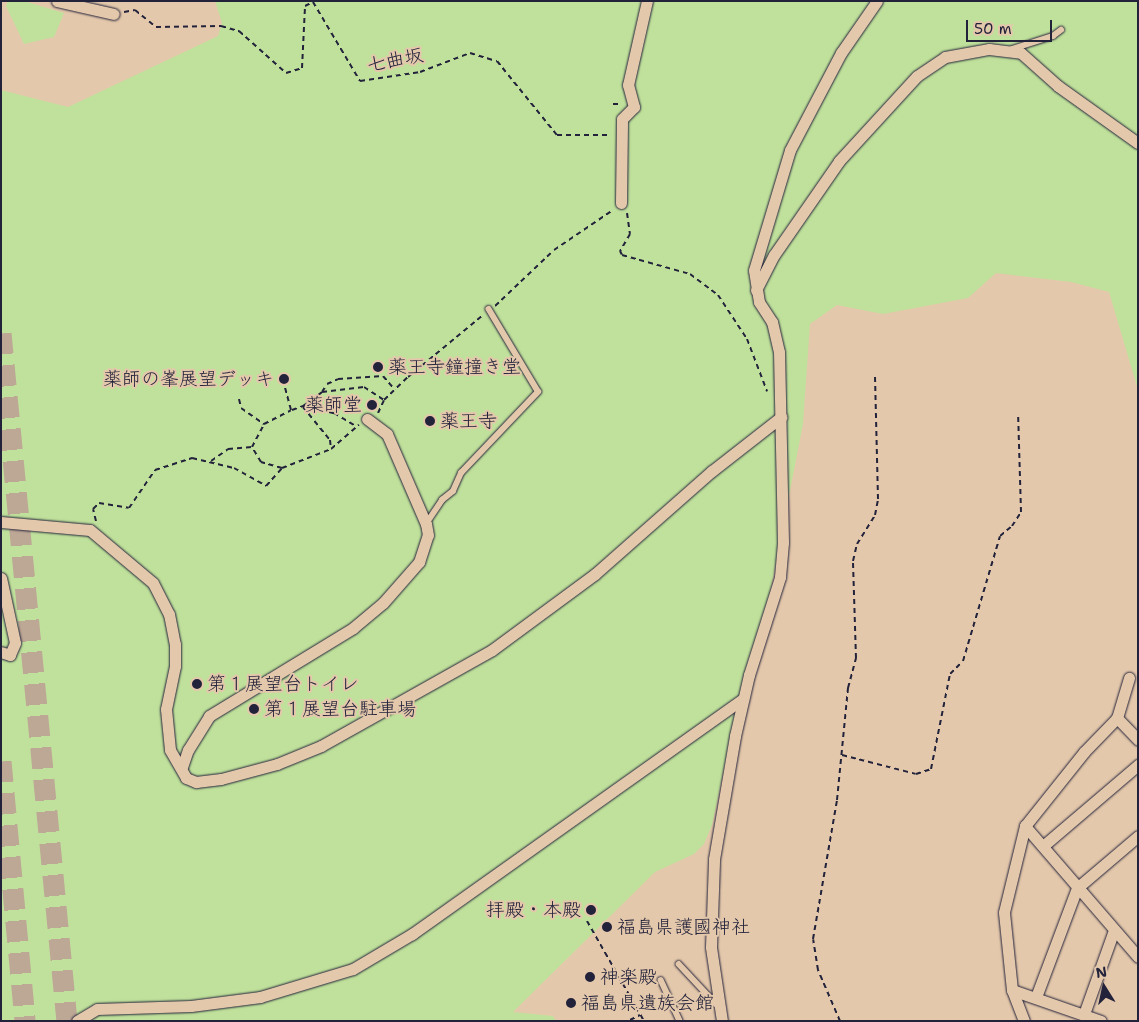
<!DOCTYPE html>
<html>
<head>
<meta charset="utf-8">
<style>
	body { margin:0 }
	#map { position:relative; width:1139px; height:1022px; overflow:hidden; background:#e4c8ab; font-family:"Shantell Sans","Klee One",sans-serif }
	div>[style] { position:absolute }
	[style*='--x'] { left:calc(var(--x)*1px); top:calc(var(--y)*1px); width:calc(var(--w)*1px); rotate:calc(var(--a)*1deg) }
	.green>* { inset:0; background:#c0e19b }
	.highway-tunnel>* { height:21px; margin-top:-10.5px; transform-origin:0; background:repeating-linear-gradient(90deg,#bda795 0 21px,transparent 0 32px) }
	.path>* { height:2px; margin-top:-1px; transform-origin:0; background:repeating-linear-gradient(90deg,#22223b 0 5px,transparent 0 9px) }
	.roads { filter:drop-shadow(0 0 1px #22223b) drop-shadow(0 0 1px #22223b) }
	.lane>* { height:5.5px; margin:-2.75px; padding:0 2.75px; transform-origin:2.75px; border-radius:2.75px; background:#e4c8ab }
	.street>* { height:11px; margin:-5.5px; padding:0 5.5px; transform-origin:5.5px; border-radius:5.5px; background:#e4c8ab }
	.dots>* { width:14px; height:14px; translate:-50% -50%; box-sizing:border-box; border:2px solid #e4c8ab; border-radius:50% }
	span { translate:-50% -50%; white-space:nowrap; text-align:center; line-height:1.15; -webkit-text-stroke:4px #e4c8ab; paint-order:stroke }
	.street-label { font-size:19px; color:#22223b }
	.poi-label { font-size:19px; color:#22223b }
	.left { translate:0 -50%; text-align:left }
	.right { translate:-100% -50%; text-align:right }
	.frame { position:absolute; inset:0; border:2px solid #22223b; pointer-events:none }
	.north { position:absolute; left:1079px; top:962px; width:50px; height:50px; -webkit-text-stroke:4px #e4c8ab; paint-order:stroke; rotate:350deg; font-size:14px; font-weight:700; line-height:20px; text-align:center; color:#22223b }
	.north::after { content:''; display:block; margin:auto; width:18px; height:22px; background:#22223b; clip-path:polygon(50% 0,100% 100%,50% 72%,0 100%) }
	.scale { position:absolute; left:966px; top:20px; width:86px; height:22px; box-sizing:border-box; border:2px solid #22223b; border-top:0; padding-left:6px; font-size:15px; line-height:18px; white-space:nowrap; color:#22223b; -webkit-text-stroke:4px #e4c8ab; paint-order:stroke }
</style>
</head>
<body>
<div id="map">
	<div class="green">
		<i style="clip-path:polygon(8px 1px,24px 1px,64px 13px,54px 37px,24px 44px,6px 6px)"></i>
		<i style="clip-path:polygon(215px 1px,1138px 1px,1138px 390px,1109px 292px,1071px 282px,996px 273px,968px 298px,883px 314px,837px 305px,810px 324px,803px 424px,769px 598px,744px 676px,712px 825px,704px 844px,694px 854px,655px 872px,513px 1012px,553px 1016px,556px 1021px,1px 1021px,1px 90px,68px 107px,218px 36px,222px 23px)"></i>
	</div>
	<div class="highway-tunnel">
		<i style="--x:1;--y:333;--w:691;--a:84.52"></i>
		<i style="--x:1;--y:761;--w:261;--a:84.7"></i>
	</div>
	<div class="path">
		<i style="--x:124;--y:12;--w:11;--a:-10"></i>
		<i style="--x:135;--y:10;--w:27;--a:39"></i>
		<i style="--x:156;--y:27;--w:65;--a:-0.9"></i>
		<i style="--x:221;--y:26;--w:19;--a:16"></i>
		<i style="--x:239;--y:31;--w:63;--a:41.8"></i>
		<i style="--x:286;--y:73;--w:17;--a:-17"></i>
		<i style="--x:302;--y:68;--w:62;--a:-87.2"></i>
		<i style="--x:305;--y:6;--w:9;--a:-27"></i>
		<i style="--x:313;--y:2;--w:92;--a:59.3"></i>
		<i style="--x:360;--y:81;--w:61;--a:-8.5"></i>
		<i style="--x:420;--y:72;--w:53;--a:-20.8"></i>
		<i style="--x:470;--y:53;--w:28;--a:17"></i>
		<i style="--x:497;--y:61;--w:95;--a:51"></i>
		<i style="--x:557;--y:135;--w:53;--a:0"></i>
		<i style="--x:613;--y:104;--w:6;--a:0"></i>
		<i style="--x:627;--y:213;--w:21;--a:82"></i>
		<i style="--x:630;--y:234;--w:20;--a:120"></i>
		<i style="--x:620;--y:251;--w:4;--a:63"></i>
		<i style="--x:622;--y:255;--w:71;--a:15.6"></i>
		<i style="--x:690;--y:274;--w:35;--a:37"></i>
		<i style="--x:718;--y:295;--w:53;--a:56.6"></i>
		<i style="--x:747;--y:339;--w:56;--a:69"></i>
		<i style="--x:495;--y:306;--w:81;--a:-43.5"></i>
		<i style="--x:554;--y:250;--w:71;--a:-34.1"></i>
		<i style="--x:322;--y:392;--w:9;--a:-58"></i>
		<i style="--x:327;--y:384;--w:12;--a:-24"></i>
		<i style="--x:338;--y:379;--w:45;--a:-3.8"></i>
		<i style="--x:383;--y:376;--w:18;--a:49"></i>
		<i style="--x:239;--y:399;--w:9;--a:77"></i>
		<i style="--x:241;--y:408;--w:28;--a:35"></i>
		<i style="--x:303;--y:406;--w:32;--a:13"></i>
		<i style="--x:334;--y:413;--w:26;--a:31"></i>
		<i style="--x:303;--y:407;--w:43;--a:50.7"></i>
		<i style="--x:330;--y:440;--w:9;--a:84"></i>
		<i style="--x:292;--y:410;--w:12;--a:-20"></i>
		<i style="--x:303;--y:406;--w:24;--a:-36"></i>
		<i style="--x:322;--y:392;--w:42;--a:-6.8"></i>
		<i style="--x:364;--y:387;--w:24;--a:33"></i>
		<i style="--x:378;--y:413;--w:14;--a:-65"></i>
		<i style="--x:384;--y:400;--w:33;--a:-44"></i>
		<i style="--x:408;--y:377;--w:97;--a:-39.6"></i>
		<i style="--x:211;--y:461;--w:21;--a:-35"></i>
		<i style="--x:228;--y:449;--w:24;--a:-5"></i>
		<i style="--x:282;--y:468;--w:22;--a:-164"></i>
		<i style="--x:261;--y:462;--w:17;--a:-121"></i>
		<i style="--x:252;--y:447;--w:26;--a:-62"></i>
		<i style="--x:264;--y:424;--w:30;--a:-27"></i>
		<i style="--x:291;--y:410;--w:23;--a:-105"></i>
		<i style="--x:96;--y:521;--w:12;--a:-104"></i>
		<i style="--x:93;--y:509;--w:8;--a:-45"></i>
		<i style="--x:99;--y:503;--w:30;--a:9"></i>
		<i style="--x:129;--y:508;--w:46;--a:-55.6"></i>
		<i style="--x:155;--y:470;--w:39;--a:-18"></i>
		<i style="--x:192;--y:458;--w:43;--a:13.4"></i>
		<i style="--x:234;--y:468;--w:37;--a:29"></i>
		<i style="--x:266;--y:486;--w:24;--a:-48"></i>
		<i style="--x:282;--y:468;--w:53;--a:-21.2"></i>
		<i style="--x:331;--y:449;--w:37;--a:-41"></i>
		<i style="--x:842;--y:755;--w:76;--a:14.4"></i>
		<i style="--x:916;--y:774;--w:16;--a:-18"></i>
		<i style="--x:931;--y:769;--w:97;--a:-78.7"></i>
		<i style="--x:950;--y:674;--w:18;--a:-45"></i>
		<i style="--x:963;--y:661;--w:130;--a:-73.5"></i>
		<i style="--x:1000;--y:536;--w:16;--a:-40"></i>
		<i style="--x:1012;--y:526;--w:17;--a:-57"></i>
		<i style="--x:1021;--y:512;--w:99;--a:-91.7"></i>
		<i style="--x:587;--y:921;--w:115;--a:60.3"></i>
		<i style="--x:630;--y:1020;--w:11;--a:-27"></i>
		<i style="--x:840;--y:1021;--w:56;--a:-113.3"></i>
		<i style="--x:818;--y:970;--w:31;--a:-99"></i>
		<i style="--x:813;--y:939;--w:141;--a:-80.2"></i>
		<i style="--x:837;--y:800;--w:113;--a:-84.4"></i>
		<i style="--x:848;--y:688;--w:31;--a:-75"></i>
		<i style="--x:856;--y:658;--w:97;--a:-91.8"></i>
		<i style="--x:853;--y:561;--w:17;--a:-77"></i>
		<i style="--x:857;--y:544;--w:34;--a:-58"></i>
		<i style="--x:875;--y:515;--w:16;--a:-79"></i>
		<i style="--x:878;--y:499;--w:125;--a:-91.4"></i>
	</div>
	<div class="roads">
		<div class="lane">
			<i style="--x:1009;--y:50;--w:46;--a:-17.7"></i>
			<i style="--x:1053;--y:36;--w:10;--a:-37"></i>
			<i style="--x:426;--y:524;--w:29;--a:-56"></i>
			<i style="--x:442;--y:500;--w:14;--a:-39"></i>
			<i style="--x:453;--y:491;--w:20;--a:-66"></i>
			<i style="--x:461;--y:473;--w:112;--a:-46.5"></i>
			<i style="--x:538;--y:392;--w:96;--a:-120.9"></i>
			<i style="--x:679;--y:964;--w:57;--a:47.1"></i>
			<i style="--x:661;--y:980;--w:45;--a:65.1"></i>
		</div>
		<div class="street">
			<i style="--x:57;--y:1;--w:58;--a:12.8"></i>
			<i style="--x:621;--y:203;--w:84;--a:-89.3"></i>
			<i style="--x:622;--y:119;--w:17;--a:-45"></i>
			<i style="--x:634;--y:107;--w:23;--a:-105"></i>
			<i style="--x:628;--y:85;--w:86;--a:-77.3"></i>
			<i style="--x:756;--y:290;--w:39;--a:-63"></i>
			<i style="--x:774;--y:255;--w:114;--a:-55.3"></i>
			<i style="--x:839;--y:161;--w:115;--a:-47.5"></i>
			<i style="--x:917;--y:76;--w:34;--a:-34"></i>
			<i style="--x:945;--y:57;--w:45;--a:-10.3"></i>
			<i style="--x:989;--y:49;--w:32;--a:7"></i>
			<i style="--x:1021;--y:53;--w:50;--a:41.7"></i>
			<i style="--x:1058;--y:86;--w:98;--a:35.5"></i>
			<i style="--x:1;--y:522;--w:89;--a:5.1"></i>
			<i style="--x:90;--y:530;--w:82;--a:40.1"></i>
			<i style="--x:153;--y:583;--w:35;--a:63"></i>
			<i style="--x:169;--y:614;--w:31;--a:79"></i>
			<i style="--x:175;--y:644;--w:22;--a:90"></i>
			<i style="--x:175;--y:666;--w:44;--a:101.8"></i>
			<i style="--x:166;--y:709;--w:41;--a:84.4"></i>
			<i style="--x:170;--y:750;--w:32;--a:60"></i>
			<i style="--x:186;--y:778;--w:11;--a:22"></i>
			<i style="--x:196;--y:782;--w:25;--a:-7"></i>
			<i style="--x:221;--y:779;--w:58;--a:-15"></i>
			<i style="--x:277;--y:764;--w:48;--a:-22.2"></i>
			<i style="--x:321;--y:746;--w:196;--a:-29.3"></i>
			<i style="--x:492;--y:650;--w:128;--a:-36.4"></i>
			<i style="--x:595;--y:574;--w:156;--a:-41.4"></i>
			<i style="--x:712;--y:471;--w:88;--a:-38"></i>
			<i style="--x:1;--y:578;--w:66;--a:77.8"></i>
			<i style="--x:15;--y:643;--w:13;--a:113"></i>
			<i style="--x:10;--y:655;--w:9;--a:-162"></i>
			<i style="--x:1117;--y:718;--w:30;--a:46"></i>
			<i style="--x:182;--y:767;--w:18;--a:-71"></i>
			<i style="--x:188;--y:750;--w:40;--a:-58"></i>
			<i style="--x:209;--y:716;--w:169;--a:-31.4"></i>
			<i style="--x:353;--y:628;--w:39;--a:-40"></i>
			<i style="--x:383;--y:603;--w:55;--a:-48.7"></i>
			<i style="--x:419;--y:562;--w:28;--a:-72"></i>
			<i style="--x:428;--y:535;--w:11;--a:-100"></i>
			<i style="--x:426;--y:524;--w:98;--a:-113.4"></i>
			<i style="--x:387;--y:434;--w:25;--a:-143"></i>
			<i style="--x:1025;--y:826;--w:173;--a:49.2"></i>
			<i style="--x:1043;--y:846;--w:125;--a:-40.5"></i>
			<i style="--x:1012;--y:990;--w:94;--a:19.2"></i>
			<i style="--x:1036;--y:997;--w:116;--a:-69.4"></i>
			<i style="--x:1077;--y:888;--w:80;--a:-40.4"></i>
			<i style="--x:1084;--y:1014;--w:89;--a:-70.3"></i>
			<i style="--x:77;--y:1021;--w:23;--a:-31"></i>
			<i style="--x:97;--y:1009;--w:94;--a:-1.8"></i>
			<i style="--x:191;--y:1006;--w:70;--a:-7.4"></i>
			<i style="--x:260;--y:997;--w:97;--a:-16.8"></i>
			<i style="--x:353;--y:969;--w:69;--a:-30.7"></i>
			<i style="--x:412;--y:934;--w:406;--a:-35.4"></i>
			<i style="--x:722;--y:1021;--w:75;--a:-98.5"></i>
			<i style="--x:711;--y:947;--w:88;--a:-88"></i>
			<i style="--x:714;--y:859;--w:125;--a:-80.3"></i>
			<i style="--x:735;--y:736;--w:63;--a:-77.1"></i>
			<i style="--x:749;--y:675;--w:103;--a:-72.4"></i>
			<i style="--x:780;--y:577;--w:35;--a:-85"></i>
			<i style="--x:783;--y:542;--w:190;--a:-91.2"></i>
			<i style="--x:779;--y:352;--w:31;--a:-103"></i>
			<i style="--x:772;--y:322;--w:24;--a:-123"></i>
			<i style="--x:759;--y:302;--w:32;--a:-99"></i>
			<i style="--x:754;--y:270;--w:125;--a:-73.3"></i>
			<i style="--x:790;--y:150;--w:110;--a:-62.3"></i>
			<i style="--x:841;--y:53;--w:63;--a:-55.3"></i>
			<i style="--x:1024;--y:1021;--w:33;--a:-111"></i>
			<i style="--x:1012;--y:990;--w:78;--a:-95.9"></i>
			<i style="--x:1004;--y:912;--w:89;--a:-76.3"></i>
			<i style="--x:1025;--y:826;--w:95;--a:-51.4"></i>
			<i style="--x:1084;--y:752;--w:47;--a:-45.9"></i>
			<i style="--x:1117;--y:718;--w:42;--a:-73.3"></i>
		</div>
	</div>
	<div class="dots">
		<i style="left:378px;top:367px;background:#22223b"></i>
		<i style="left:284px;top:379px;background:#22223b"></i>
		<i style="left:372px;top:405px;background:#22223b"></i>
		<i style="left:430px;top:421px;background:#22223b"></i>
		<i style="left:197px;top:684px;background:#22223b"></i>
		<i style="left:254px;top:709px;background:#22223b"></i>
		<i style="left:591px;top:910px;background:#22223b"></i>
		<i style="left:607px;top:927px;background:#22223b"></i>
		<i style="left:590px;top:977px;background:#22223b"></i>
		<i style="left:571px;top:1003px;background:#22223b"></i>
	</div>
	<div class="street-label">
		<span style="left:395px;top:60px;rotate:-11deg">七曲坂</span>
	</div>
	<div class="poi-label">
		<span class="left" style="left:388px;top:367px">薬王寺鐘撞き堂</span>
		<span class="right" style="left:274px;top:379px">薬師の峯展望デッキ</span>
		<span class="right" style="left:362px;top:405px">薬師堂</span>
		<span class="left" style="left:440px;top:421px">薬王寺</span>
		<span class="left" style="left:207px;top:684px">第１展望台トイレ</span>
		<span class="left" style="left:264px;top:709px">第１展望台駐車場</span>
		<span class="right" style="left:581px;top:910px">拝殿・本殿</span>
		<span class="left" style="left:617px;top:927px">福島県護國神社</span>
		<span class="left" style="left:600px;top:977px">神楽殿</span>
		<span class="left" style="left:581px;top:1003px">福島県遺族会館</span>
	</div>
	<div class="frame"></div>
	<div class="north">N</div>
	<div class="scale">50 m</div>
</div>
</body>
</html>
